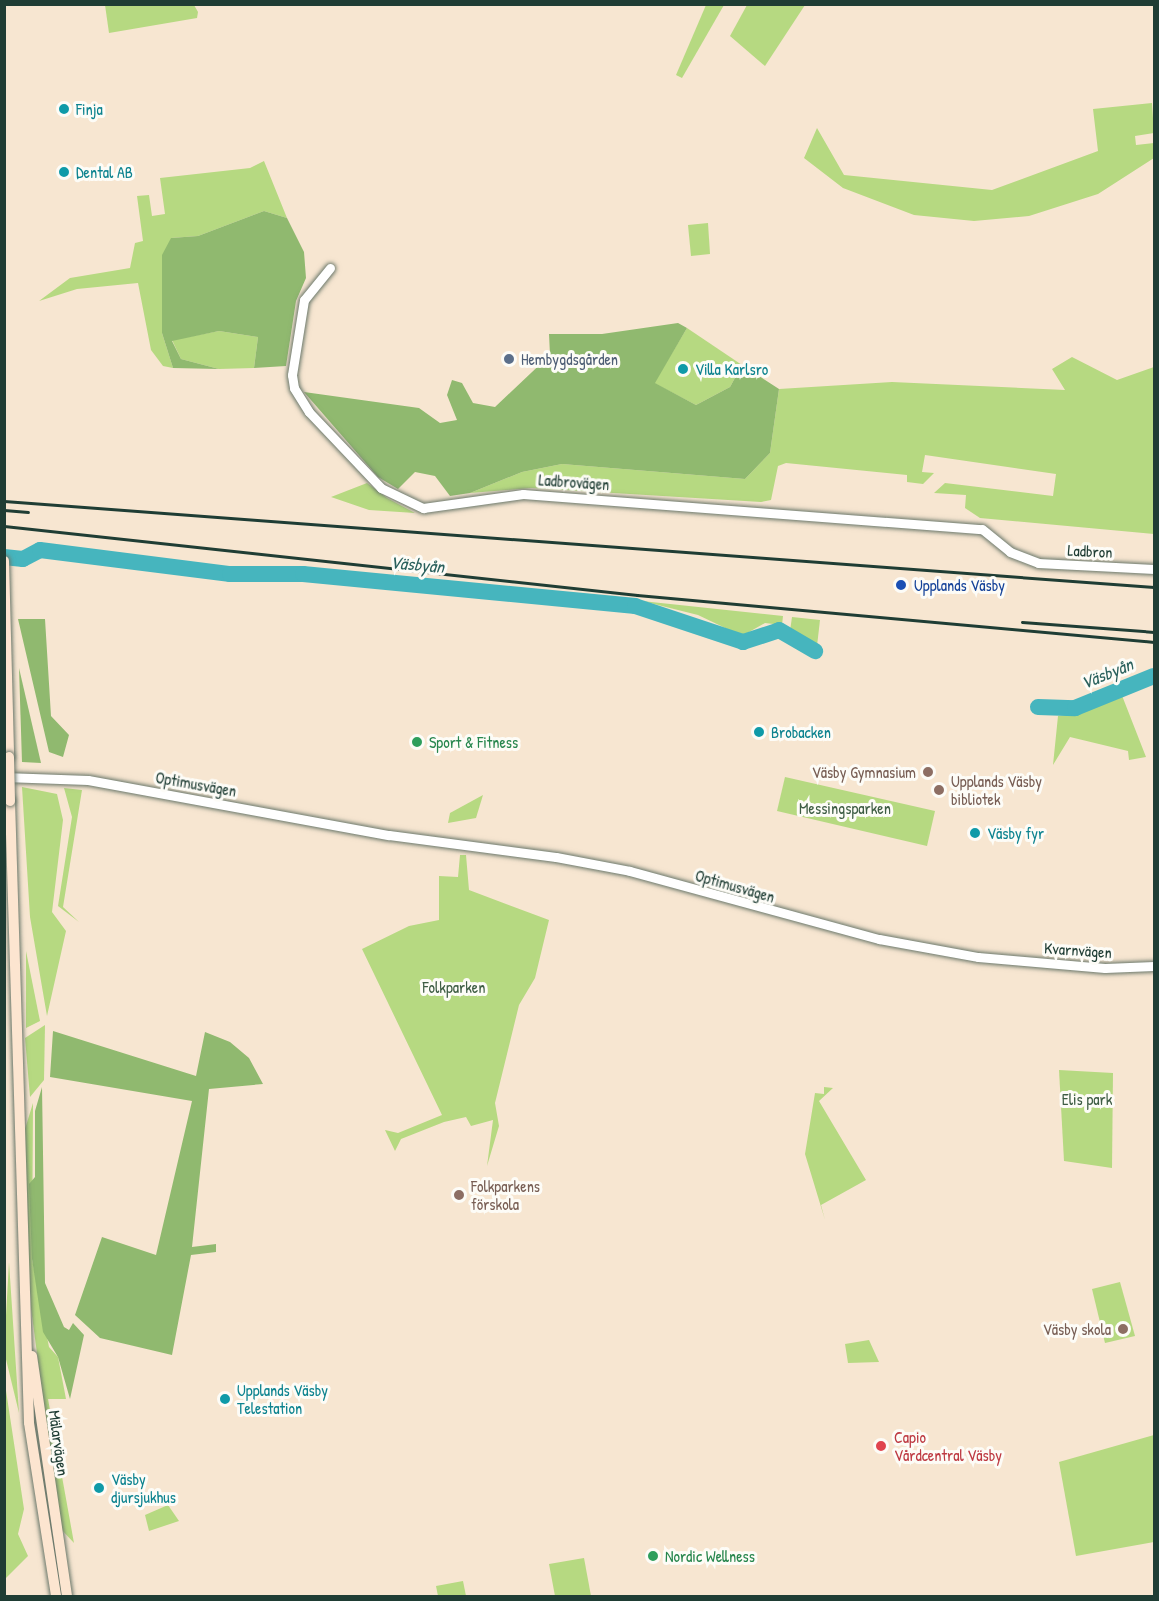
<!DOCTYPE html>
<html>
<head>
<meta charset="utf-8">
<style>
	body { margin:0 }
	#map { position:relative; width:1159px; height:1601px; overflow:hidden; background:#f7e6d1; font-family:"Patrick Hand",sans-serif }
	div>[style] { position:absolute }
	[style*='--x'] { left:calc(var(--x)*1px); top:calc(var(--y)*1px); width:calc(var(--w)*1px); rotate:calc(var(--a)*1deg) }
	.green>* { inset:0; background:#b6d981 }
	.forest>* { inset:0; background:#90b96f }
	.river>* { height:16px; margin:-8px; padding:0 8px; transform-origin:8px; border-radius:8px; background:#46b5be }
	.roads { filter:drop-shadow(0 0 2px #6b786b) drop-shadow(0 0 2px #6b786b) }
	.tertiary>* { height:9px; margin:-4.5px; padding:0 4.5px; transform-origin:4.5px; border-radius:4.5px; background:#fff }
	.secondary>* { height:10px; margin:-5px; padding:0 5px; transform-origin:5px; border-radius:5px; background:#fce5d0 }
	.rail>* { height:3px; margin:-1.5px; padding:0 1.5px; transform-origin:1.5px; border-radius:1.5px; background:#1f3d34 }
	.bridges { filter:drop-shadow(0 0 2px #6b786b) drop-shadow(0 0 2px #6b786b) }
	.secondary-bridge>* { height:10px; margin:-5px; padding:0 5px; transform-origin:5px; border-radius:5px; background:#fce5d0 }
	.dots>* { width:16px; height:16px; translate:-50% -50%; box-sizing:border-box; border:3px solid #fdfcf7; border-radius:50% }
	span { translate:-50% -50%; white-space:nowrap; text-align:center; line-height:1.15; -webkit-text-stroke:6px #fdfcf7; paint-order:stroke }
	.culture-label { font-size:16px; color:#0d838f }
	.left { translate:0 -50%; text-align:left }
	.service-label { font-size:16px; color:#4e5e75 }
	.street-label { font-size:16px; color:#1f3d34 }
	.transit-label { font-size:16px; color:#164399 }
	.leisure-label { font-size:16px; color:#27864d }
	.education-label { font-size:16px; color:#785e54 }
	.right { translate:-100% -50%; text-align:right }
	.park-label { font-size:16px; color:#3d5c43 }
	.health-label { font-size:16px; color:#be3a42 }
	.water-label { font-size:18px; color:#2b615d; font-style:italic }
	.frame { position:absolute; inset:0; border:6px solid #1f3d34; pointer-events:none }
</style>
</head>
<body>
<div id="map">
	<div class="green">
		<i style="clip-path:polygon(105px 5px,194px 5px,198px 12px,197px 18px,109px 33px)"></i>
		<i style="clip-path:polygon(706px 5px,724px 5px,682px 78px,676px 75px)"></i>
		<i style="clip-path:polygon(747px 5px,805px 5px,765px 66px,730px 36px)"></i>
		<i style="clip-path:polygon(1152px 103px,1154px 133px,1135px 136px,1136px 145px,1154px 143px,1154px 158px,1098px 194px,1029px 216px,974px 221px,914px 215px,843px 188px,804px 158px,817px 128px,844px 175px,992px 190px,1098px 151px,1093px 109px)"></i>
		<i style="clip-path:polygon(264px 161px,287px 218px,264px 211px,198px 236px,171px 238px,162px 333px,173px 368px,163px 366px,151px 350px,138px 283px,77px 289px,39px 301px,70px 278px,130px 268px,135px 243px,143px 241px,137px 196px,149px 195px,152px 216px,165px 214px,160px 178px,250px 168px)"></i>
		<i style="clip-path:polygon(708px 223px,710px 254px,691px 256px,688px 225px)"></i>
		<i style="clip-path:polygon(687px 328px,742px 365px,730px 387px,696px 405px,654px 383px)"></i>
		<i style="clip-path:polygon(219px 331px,258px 337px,254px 368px,219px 369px,181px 359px,172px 340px)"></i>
		<i style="clip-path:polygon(1072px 357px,1117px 380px,1154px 367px,1154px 534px,980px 518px,965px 508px,966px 495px,934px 493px,945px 483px,1053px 496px,1056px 474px,925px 455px,922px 472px,934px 473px,923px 484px,907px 482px,907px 475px,786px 463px,778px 466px,771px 500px,761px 502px,531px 488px,470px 493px,522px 472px,562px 464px,745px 479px,770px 453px,779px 389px,892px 382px,1065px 390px,1052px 369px)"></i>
		<i style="clip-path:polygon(367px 483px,387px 498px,415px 513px,369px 510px,331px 497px)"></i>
		<i style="clip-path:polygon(642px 601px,783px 616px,782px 625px,765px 623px,742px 636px,698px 615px)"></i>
		<i style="clip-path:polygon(792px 617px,820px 620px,817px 646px,790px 631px)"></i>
		<i style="clip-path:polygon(1121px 693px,1146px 757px,1129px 760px,1128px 751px,1070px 737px,1053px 765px,1058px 716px,1082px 713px)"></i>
		<i style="clip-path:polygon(785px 777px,935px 811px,927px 846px,777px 811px)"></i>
		<i style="clip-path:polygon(22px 787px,57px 794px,63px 820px,52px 912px,66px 931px,47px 1016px,30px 917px)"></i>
		<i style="clip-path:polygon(64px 788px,82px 790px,63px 907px,79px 922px,58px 906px,72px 817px)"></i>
		<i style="clip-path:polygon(483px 795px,476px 818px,448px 823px,450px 813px)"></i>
		<i style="clip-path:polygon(460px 855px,466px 855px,469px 890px,549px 920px,535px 978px,519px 1005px,495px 1103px,499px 1126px,487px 1166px,493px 1120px,471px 1126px,466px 1117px,444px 1122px,401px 1139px,395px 1151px,385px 1130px,398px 1133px,442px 1115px,362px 949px,409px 926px,439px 920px,439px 876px,458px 877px)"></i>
		<i style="clip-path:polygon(26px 951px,40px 1021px,26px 1028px)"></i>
		<i style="clip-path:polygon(45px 1025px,44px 1080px,30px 1097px,25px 1038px)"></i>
		<i style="clip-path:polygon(1059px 1070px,1113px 1073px,1112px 1168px,1064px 1161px)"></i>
		<i style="clip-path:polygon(4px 1080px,9px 1262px,19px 1413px,4px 1351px,9px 1262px)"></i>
		<i style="clip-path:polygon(824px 1087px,833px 1088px,819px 1101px,866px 1180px,821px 1205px,825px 1220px,805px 1154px,815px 1093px,824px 1094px)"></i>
		<i style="clip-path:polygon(33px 1103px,32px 1259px,49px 1347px,58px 1357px,66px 1399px,48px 1399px,74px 1543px,60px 1528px,31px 1308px,24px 1184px,25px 1129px)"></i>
		<i style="clip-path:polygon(1120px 1282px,1135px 1336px,1105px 1343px,1092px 1289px)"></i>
		<i style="clip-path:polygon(869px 1340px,879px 1362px,848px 1363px,845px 1344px)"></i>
		<i style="clip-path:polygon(5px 1384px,24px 1509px,18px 1534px,28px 1556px,5px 1579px)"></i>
		<i style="clip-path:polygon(1154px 1435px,1154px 1542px,1076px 1556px,1059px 1462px)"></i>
		<i style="clip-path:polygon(168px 1505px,179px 1521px,149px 1531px,145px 1515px)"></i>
		<i style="clip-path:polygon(584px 1558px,591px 1596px,555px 1596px,549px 1564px)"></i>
		<i style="clip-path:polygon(463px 1581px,466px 1596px,438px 1596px,436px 1586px)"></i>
	</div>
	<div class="forest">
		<i style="clip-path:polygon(264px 211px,287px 218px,304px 252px,306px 278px,296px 301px,286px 366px,254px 368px,258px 337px,219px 331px,172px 341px,181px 359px,219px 369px,173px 368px,162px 333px,162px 255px,171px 238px,198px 236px)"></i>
		<i style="clip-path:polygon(678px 323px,687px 328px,655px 383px,696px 405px,730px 387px,742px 365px,779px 389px,770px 453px,745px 479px,562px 464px,522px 472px,470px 493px,450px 496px,435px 476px,415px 472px,398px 489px,378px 477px,304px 392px,419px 408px,440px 423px,457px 420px,447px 395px,452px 380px,462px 383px,473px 403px,495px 407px,550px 355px,549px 334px,602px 334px)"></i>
		<i style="clip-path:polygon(18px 619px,45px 619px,51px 716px,69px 735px,63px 757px,49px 752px)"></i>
		<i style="clip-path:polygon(19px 668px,41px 763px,22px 762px)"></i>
		<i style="clip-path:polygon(53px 1031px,196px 1076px,205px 1032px,230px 1042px,249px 1058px,263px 1084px,209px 1089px,192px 1247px,216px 1244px,216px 1252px,191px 1255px,172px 1355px,100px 1338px,75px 1315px,102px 1237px,156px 1255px,192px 1101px,50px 1077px)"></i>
		<i style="clip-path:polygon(42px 1087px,45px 1283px,64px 1327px,69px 1330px,73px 1323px,84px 1335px,70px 1399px,58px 1357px,43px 1332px,32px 1259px,29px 1184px,35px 1177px,35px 1111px)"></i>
	</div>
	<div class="river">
		<i style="--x:4;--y:557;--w:19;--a:6"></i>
		<i style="--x:23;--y:559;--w:19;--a:-28"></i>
		<i style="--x:40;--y:550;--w:192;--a:7.2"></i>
		<i style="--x:230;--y:574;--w:73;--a:0"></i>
		<i style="--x:303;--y:574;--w:334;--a:5.5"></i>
		<i style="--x:635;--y:606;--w:114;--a:18.4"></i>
		<i style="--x:743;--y:642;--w:38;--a:-18"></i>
		<i style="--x:779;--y:630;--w:42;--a:30.3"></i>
		<i style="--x:1038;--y:707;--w:37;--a:2"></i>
		<i style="--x:1075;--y:708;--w:85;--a:-22.1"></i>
	</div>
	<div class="roads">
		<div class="tertiary">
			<i style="--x:330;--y:268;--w:41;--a:129.1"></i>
			<i style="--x:304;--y:300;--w:76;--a:99.1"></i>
			<i style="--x:292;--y:375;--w:13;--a:81"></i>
			<i style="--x:294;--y:388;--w:28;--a:58"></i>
			<i style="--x:309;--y:412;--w:105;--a:46.5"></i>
			<i style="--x:381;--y:488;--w:47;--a:25.5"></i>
			<i style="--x:423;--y:508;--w:101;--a:-8"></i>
			<i style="--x:523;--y:494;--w:460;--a:4.4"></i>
			<i style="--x:982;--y:529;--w:36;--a:39"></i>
			<i style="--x:1010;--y:552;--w:30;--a:21"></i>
			<i style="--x:1038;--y:563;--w:116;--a:3"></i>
			<i style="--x:4;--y:777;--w:84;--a:2"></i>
			<i style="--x:88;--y:780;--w:306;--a:10.4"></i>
			<i style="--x:389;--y:835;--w:168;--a:7.5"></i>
			<i style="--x:556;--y:857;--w:75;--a:10.7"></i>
			<i style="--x:630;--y:871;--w:258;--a:15.3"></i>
			<i style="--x:879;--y:939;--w:101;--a:10.3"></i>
			<i style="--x:978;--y:957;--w:127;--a:5"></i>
			<i style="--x:1105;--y:968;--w:49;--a:-2.3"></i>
		</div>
		<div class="secondary">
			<i style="--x:4;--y:561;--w:196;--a:88.5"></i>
			<i style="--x:10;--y:801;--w:622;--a:88.25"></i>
			<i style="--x:29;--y:1423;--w:175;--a:81.1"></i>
			<i style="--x:32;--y:1356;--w:243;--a:81.7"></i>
		</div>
	</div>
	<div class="rail">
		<i style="--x:4;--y:501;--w:1153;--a:4.28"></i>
		<i style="--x:4;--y:510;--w:24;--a:5"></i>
		<i style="--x:4;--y:526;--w:637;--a:6.22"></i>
		<i style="--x:637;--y:595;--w:519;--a:5.19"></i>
		<i style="--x:1022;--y:622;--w:132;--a:4.3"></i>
	</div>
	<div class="bridges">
		<div class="secondary-bridge">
			<i style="--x:9;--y:757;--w:44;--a:88.7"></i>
		</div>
	</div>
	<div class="dots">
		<i style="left:64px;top:109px;background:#0f9aa8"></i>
		<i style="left:64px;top:172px;background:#0f9aa8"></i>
		<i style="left:509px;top:359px;background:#5c6f8a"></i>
		<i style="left:683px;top:369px;background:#0f9aa8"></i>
		<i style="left:901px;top:585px;background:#1a4fb4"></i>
		<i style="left:759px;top:732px;background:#0f9aa8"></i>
		<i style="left:417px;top:742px;background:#2e9e5b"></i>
		<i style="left:928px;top:772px;background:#8d6e63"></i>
		<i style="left:939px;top:790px;background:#8d6e63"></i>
		<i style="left:975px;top:833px;background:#0f9aa8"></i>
		<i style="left:459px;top:1195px;background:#8d6e63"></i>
		<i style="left:1123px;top:1329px;background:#8d6e63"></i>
		<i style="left:225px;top:1399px;background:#0f9aa8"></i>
		<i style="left:881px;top:1446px;background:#e0444e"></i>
		<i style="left:99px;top:1488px;background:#0f9aa8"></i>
		<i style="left:653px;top:1556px;background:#2e9e5b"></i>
	</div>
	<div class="culture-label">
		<span class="left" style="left:76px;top:109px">Finja</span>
		<span class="left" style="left:76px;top:172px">Dental AB</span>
		<span class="left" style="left:695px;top:369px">Villa Karlsro</span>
		<span class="left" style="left:771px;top:732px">Brobacken</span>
		<span class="left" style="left:987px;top:833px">Väsby fyr</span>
		<span class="left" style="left:237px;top:1399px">Upplands Väsby<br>Telestation</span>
		<span class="left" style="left:111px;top:1488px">Väsby<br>djursjukhus</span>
	</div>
	<div class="service-label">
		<span class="left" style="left:521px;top:359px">Hembygdsgården</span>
	</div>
	<div class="street-label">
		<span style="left:574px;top:482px;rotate:4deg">Ladbrovägen</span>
		<span style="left:1090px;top:551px;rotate:3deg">Ladbron</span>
		<span style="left:196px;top:784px;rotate:10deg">Optimusvägen</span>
		<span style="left:735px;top:886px;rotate:16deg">Optimusvägen</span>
		<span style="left:1078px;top:950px;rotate:4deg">Kvarnvägen</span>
		<span style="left:59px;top:1443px;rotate:82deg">Mälarvägen</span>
	</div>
	<div class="transit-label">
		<span class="left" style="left:914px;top:585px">Upplands Väsby</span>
	</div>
	<div class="leisure-label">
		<span class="left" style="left:429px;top:742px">Sport &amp; Fitness</span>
		<span class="left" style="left:665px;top:1556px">Nordic Wellness</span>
	</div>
	<div class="education-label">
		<span class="right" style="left:916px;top:772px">Väsby Gymnasium</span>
		<span class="left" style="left:951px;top:790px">Upplands Väsby<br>bibliotek</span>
		<span class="left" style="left:471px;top:1195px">Folkparkens<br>förskola</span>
		<span class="right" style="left:1111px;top:1329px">Väsby skola</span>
	</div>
	<div class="park-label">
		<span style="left:845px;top:808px">Messingsparken</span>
		<span style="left:454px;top:987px">Folkparken</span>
		<span style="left:1087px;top:1099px">Elis park</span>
	</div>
	<div class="health-label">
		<span class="left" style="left:894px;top:1446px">Capio<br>Vårdcentral Väsby</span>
	</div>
	<div class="water-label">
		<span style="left:417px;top:565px;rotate:5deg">Väsbyån</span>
		<span style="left:1107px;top:674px;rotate:-22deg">Väsbyån</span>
	</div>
	<div class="frame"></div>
</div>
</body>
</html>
